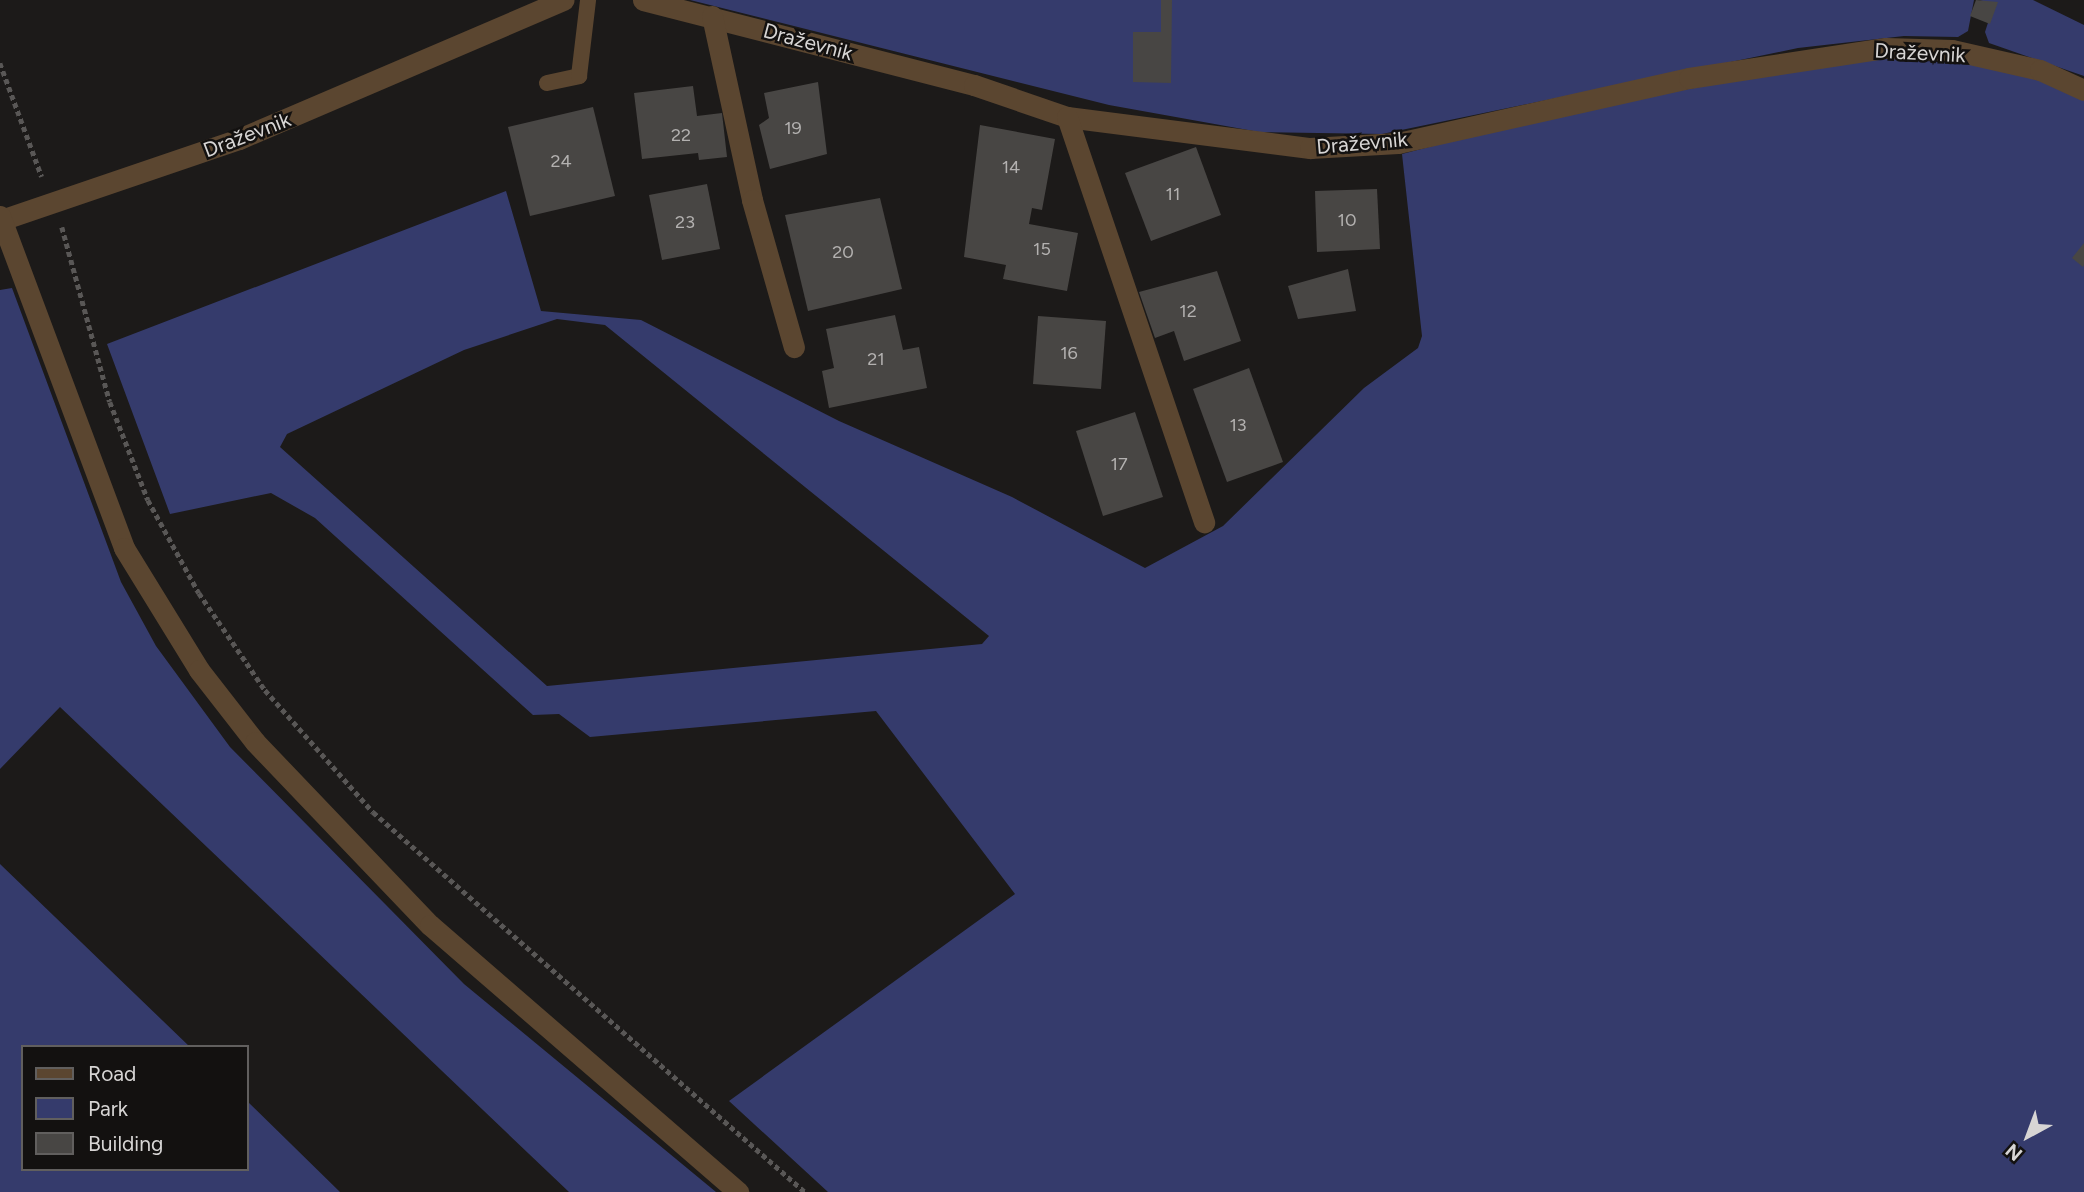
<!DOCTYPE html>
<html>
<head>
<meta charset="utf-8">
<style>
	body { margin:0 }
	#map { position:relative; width:2084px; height:1192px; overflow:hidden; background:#1c1a19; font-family:Figtree,sans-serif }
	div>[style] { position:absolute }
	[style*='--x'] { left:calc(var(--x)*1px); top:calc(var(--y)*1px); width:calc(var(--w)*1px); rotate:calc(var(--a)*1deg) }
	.green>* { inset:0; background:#353b6c }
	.building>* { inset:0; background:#484644 }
	.path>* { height:4.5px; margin-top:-2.25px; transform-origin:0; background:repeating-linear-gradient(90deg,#595756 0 5px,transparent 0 8.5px) }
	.service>* { height:16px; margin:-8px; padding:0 8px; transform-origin:8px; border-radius:8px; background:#5b4630 }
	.minor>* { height:21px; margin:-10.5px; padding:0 10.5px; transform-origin:10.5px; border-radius:10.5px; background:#5b4630 }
	.tertiary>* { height:21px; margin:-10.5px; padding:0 10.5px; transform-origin:10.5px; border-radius:10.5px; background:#5b4630 }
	span { translate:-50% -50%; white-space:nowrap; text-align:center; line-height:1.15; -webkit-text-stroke:5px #131110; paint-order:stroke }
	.number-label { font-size:18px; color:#b3b1b0 }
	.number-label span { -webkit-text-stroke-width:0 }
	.street-label { font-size:21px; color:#d7d5d4 }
	.legend { position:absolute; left:21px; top:1045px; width:228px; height:126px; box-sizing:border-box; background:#131110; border:2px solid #615f5e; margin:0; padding:9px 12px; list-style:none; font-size:21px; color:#d7d5d4 }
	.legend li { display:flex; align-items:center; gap:14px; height:35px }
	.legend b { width:35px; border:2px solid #615f5e }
	.north { position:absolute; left:1993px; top:1101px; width:70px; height:70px; -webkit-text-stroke:5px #131110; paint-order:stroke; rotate:221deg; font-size:19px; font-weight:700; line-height:28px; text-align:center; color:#d7d5d4 }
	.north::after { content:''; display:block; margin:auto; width:24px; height:32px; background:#d7d5d4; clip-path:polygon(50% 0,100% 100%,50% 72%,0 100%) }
</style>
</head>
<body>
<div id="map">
	<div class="green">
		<i style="clip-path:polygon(690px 0,1974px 0,1968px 31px,1958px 37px,1904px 36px,1798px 48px,1382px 134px,1259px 132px,1109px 105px)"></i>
		<i style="clip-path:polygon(1979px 0,2033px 0,2084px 25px,2084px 76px,1989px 43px,1985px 32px,1994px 4px)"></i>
		<i style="clip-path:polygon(evenodd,1868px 56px,2007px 68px,2084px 98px,2084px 1192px,828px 1192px,729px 1101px,1015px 894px,876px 711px,590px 737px,559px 714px,533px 715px,315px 518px,271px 493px,170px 514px,107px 344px,506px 191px,541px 311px,641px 320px,839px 421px,1012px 497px,1145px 568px,1223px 526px,1364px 388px,1418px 348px,1422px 336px,1402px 154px,1563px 112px,1868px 56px,557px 319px,605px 325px,989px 636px,982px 644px,547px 686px,280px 447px,287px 434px,464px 350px,557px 319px)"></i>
		<i style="clip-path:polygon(12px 288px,121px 582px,156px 646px,230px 747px,464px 984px,716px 1192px,569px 1192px,60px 707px,0 769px,0 290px)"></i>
		<i style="clip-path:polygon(0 864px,190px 1047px,23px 1047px,23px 1169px,247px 1169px,247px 1101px,340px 1192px,0 1192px)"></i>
	</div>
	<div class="building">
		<i style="clip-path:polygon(1161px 0,1172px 0,1171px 83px,1133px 82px,1133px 32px,1161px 32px)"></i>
		<i style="clip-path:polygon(1976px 0,1998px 2px,1990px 24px,1970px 16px)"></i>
		<i style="clip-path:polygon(818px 82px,827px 154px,770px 169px,759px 125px,769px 118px,764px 93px)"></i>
		<i style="clip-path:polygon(693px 86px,697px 116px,722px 113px,727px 157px,699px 160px,698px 153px,642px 159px,634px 93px)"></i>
		<i style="clip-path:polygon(593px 107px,615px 196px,530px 216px,508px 127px)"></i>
		<i style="clip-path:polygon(980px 125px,1055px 139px,1042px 210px,1032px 208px,1029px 224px,1078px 233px,1067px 291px,1003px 279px,1006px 265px,964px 257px)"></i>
		<i style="clip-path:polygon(1196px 147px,1221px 215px,1151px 241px,1125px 173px)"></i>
		<i style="clip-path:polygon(707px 184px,720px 249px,662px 260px,649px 195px)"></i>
		<i style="clip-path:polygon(1377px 189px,1380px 249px,1317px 252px,1315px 191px)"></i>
		<i style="clip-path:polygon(880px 198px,902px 289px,808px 311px,785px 215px)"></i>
		<i style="clip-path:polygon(2084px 243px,2084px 265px,2083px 267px,2072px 258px)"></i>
		<i style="clip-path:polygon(1348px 269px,1356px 311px,1298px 319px,1288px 286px)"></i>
		<i style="clip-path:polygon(1217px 271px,1241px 341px,1184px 361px,1174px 331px,1155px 338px,1139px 292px)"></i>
		<i style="clip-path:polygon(895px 315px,903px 350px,919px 347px,927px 388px,829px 408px,822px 371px,834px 368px,826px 329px)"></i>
		<i style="clip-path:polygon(1038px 316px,1106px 321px,1101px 389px,1033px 384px)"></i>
		<i style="clip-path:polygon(1249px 368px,1283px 462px,1227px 482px,1193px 389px)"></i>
		<i style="clip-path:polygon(1135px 412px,1163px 497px,1103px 516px,1076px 431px)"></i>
	</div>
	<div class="path">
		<i style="--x:0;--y:63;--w:121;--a:69.8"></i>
		<i style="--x:62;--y:227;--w:181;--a:74.7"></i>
		<i style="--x:110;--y:402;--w:105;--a:68.8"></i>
		<i style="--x:148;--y:500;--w:106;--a:61.3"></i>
		<i style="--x:199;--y:593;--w:117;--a:55.8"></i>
		<i style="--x:265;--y:690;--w:163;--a:48.5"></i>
		<i style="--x:373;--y:812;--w:575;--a:41.34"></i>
	</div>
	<div class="service">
		<i style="--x:547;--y:83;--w:33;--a:-12"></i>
		<i style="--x:579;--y:76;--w:77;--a:-83.2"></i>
	</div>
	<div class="minor">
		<i style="--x:643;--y:0;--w:342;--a:14.4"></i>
		<i style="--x:974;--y:85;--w:98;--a:19"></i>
		<i style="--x:1067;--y:117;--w:245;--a:7.3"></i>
		<i style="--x:1310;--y:148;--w:88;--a:-3.3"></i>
		<i style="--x:1398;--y:143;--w:298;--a:-12.6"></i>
		<i style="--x:1689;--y:78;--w:199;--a:-8.7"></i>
		<i style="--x:1886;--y:48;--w:66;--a:1.7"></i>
		<i style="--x:1952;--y:50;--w:90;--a:12.8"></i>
		<i style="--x:2040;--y:70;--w:48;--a:24.4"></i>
		<i style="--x:712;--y:16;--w:188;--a:77.7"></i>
		<i style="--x:752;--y:200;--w:153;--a:74.1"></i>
		<i style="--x:1067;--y:117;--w:428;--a:71.3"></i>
		<i style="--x:1;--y:220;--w:251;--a:-18.8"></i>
		<i style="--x:239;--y:139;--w:353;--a:-23.2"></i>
	</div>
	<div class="tertiary">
		<i style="--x:0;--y:216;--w:354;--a:69.5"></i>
		<i style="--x:124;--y:548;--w:143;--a:58.4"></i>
		<i style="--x:199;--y:670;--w:91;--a:52.1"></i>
		<i style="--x:255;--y:742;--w:253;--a:46.3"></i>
		<i style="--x:430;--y:925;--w:408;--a:40.9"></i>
	</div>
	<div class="number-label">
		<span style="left:793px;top:128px">19</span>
		<span style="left:681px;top:135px">22</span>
		<span style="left:561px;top:161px">24</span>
		<span style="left:1011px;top:167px">14</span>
		<span style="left:1173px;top:194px">11</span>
		<span style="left:1347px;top:220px">10</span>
		<span style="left:685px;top:222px">23</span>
		<span style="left:1042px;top:249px">15</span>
		<span style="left:843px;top:252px">20</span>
		<span style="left:1188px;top:311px">12</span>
		<span style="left:1069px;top:353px">16</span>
		<span style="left:876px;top:359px">21</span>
		<span style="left:1238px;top:425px">13</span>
		<span style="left:1119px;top:464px">17</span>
	</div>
	<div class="street-label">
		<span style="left:808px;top:42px;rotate:15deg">Draževnik</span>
		<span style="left:1920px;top:53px;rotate:3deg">Draževnik</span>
		<span style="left:247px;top:135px;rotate:-21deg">Draževnik</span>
		<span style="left:1362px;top:143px;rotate:-5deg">Draževnik</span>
	</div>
	<ul class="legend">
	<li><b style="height:9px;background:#5b4630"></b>Road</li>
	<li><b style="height:19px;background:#353b6c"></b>Park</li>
	<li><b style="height:19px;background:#484644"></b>Building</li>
	</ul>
	<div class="north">N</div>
</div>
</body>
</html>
